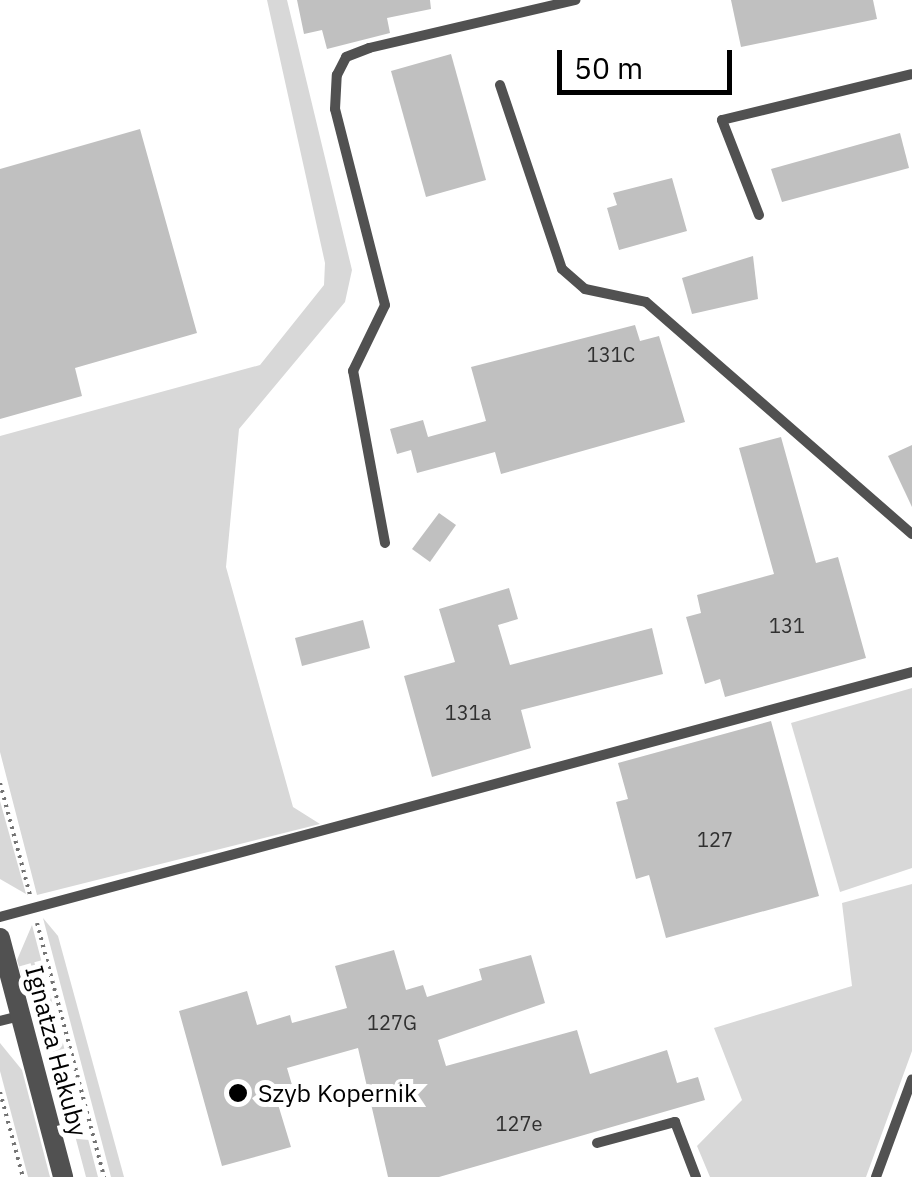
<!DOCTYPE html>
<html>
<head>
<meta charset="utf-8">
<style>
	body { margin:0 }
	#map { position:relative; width:912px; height:1177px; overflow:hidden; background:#fff; font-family:"IBM Plex Sans",sans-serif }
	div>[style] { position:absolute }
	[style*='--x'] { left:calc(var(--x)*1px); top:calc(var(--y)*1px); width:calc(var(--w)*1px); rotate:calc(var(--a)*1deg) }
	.green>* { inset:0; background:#d8d8d8 }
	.building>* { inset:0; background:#c0c0c0 }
	.path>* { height:4px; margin-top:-2px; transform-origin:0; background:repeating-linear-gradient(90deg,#737373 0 2.5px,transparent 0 7.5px) }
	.service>* { height:10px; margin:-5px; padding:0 5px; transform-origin:5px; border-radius:5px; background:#515151 }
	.minor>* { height:20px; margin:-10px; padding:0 10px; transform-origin:10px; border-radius:10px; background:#515151 }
	.dots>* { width:28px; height:28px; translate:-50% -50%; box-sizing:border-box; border:5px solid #fff; border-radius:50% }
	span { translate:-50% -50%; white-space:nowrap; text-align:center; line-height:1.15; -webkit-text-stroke:10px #fff; paint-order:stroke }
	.number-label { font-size:20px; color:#303030 }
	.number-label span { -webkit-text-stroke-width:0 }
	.street-label { font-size:25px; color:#000 }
	.poi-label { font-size:25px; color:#000 }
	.left { translate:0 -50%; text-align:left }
	.scale { position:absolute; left:557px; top:50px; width:175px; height:45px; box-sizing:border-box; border:5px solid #000; border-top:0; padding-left:12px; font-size:30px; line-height:35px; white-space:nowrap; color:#000; -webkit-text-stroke:8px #fff; paint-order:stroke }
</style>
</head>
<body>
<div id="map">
	<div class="green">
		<i style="clip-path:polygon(267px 0,287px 0,352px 270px,345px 302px,239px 429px,226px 567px,293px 807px,320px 824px,37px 895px,0 752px,0 436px,260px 365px,324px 285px,325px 263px)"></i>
		<i style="clip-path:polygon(912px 688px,912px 868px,840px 892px,791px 723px)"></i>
		<i style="clip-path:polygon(0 801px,26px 894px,0 879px)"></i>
		<i style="clip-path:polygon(912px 884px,912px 1051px,866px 1177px,710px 1177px,697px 1146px,742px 1100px,714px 1028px,852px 986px,842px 903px)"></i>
		<i style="clip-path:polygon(43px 918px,58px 936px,124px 1177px,111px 1177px)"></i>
		<i style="clip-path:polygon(32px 925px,98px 1177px,86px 1177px,39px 1000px,24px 983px,17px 960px)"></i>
		<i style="clip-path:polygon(0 1043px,22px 1070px,50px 1177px,28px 1177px,0 1071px)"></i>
	</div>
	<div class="building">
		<i style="clip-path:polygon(297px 0,430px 0,431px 9px,387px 18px,390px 33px,327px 49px,322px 30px,304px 34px)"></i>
		<i style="clip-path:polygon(731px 0,873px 0,877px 19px,741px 47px)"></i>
		<i style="clip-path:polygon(451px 54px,486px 180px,426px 197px,391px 71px)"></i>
		<i style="clip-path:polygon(140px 129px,197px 333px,75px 368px,82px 396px,0 419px,0 169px)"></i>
		<i style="clip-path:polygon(900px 133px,909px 168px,782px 202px,771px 169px)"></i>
		<i style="clip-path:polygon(672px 178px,687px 231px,619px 250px,607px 208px,617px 205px,613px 193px)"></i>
		<i style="clip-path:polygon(753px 256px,758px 299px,692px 314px,682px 278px)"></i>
		<i style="clip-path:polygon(635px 325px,640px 341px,659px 336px,685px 422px,501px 474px,495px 452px,417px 473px,411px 450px,397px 454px,390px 429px,423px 420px,428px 437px,486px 421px,471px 367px)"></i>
		<i style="clip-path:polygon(781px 437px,816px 563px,838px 557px,866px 658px,725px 697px,720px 679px,705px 684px,686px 617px,701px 613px,697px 595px,774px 574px,739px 448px)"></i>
		<i style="clip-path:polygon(912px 445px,912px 507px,888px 456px)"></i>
		<i style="clip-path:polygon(439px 513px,456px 525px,430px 562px,412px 549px)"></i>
		<i style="clip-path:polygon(509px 588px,518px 619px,498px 625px,510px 665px,652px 628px,663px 674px,521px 710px,531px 748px,432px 777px,404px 676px,455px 662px,439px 609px)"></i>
		<i style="clip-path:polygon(363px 620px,370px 648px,302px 666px,295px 638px)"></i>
		<i style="clip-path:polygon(771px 721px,819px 896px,666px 938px,649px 875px,636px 879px,616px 802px,628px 799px,618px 763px)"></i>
		<i style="clip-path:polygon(394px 950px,406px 990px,423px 985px,427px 997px,482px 980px,479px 969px,531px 955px,545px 1003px,438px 1040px,446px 1066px,577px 1030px,590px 1074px,667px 1050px,677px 1083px,698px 1077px,705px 1100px,439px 1177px,388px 1177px,358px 1048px,287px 1068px,295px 1095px,277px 1101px,291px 1147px,222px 1166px,179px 1011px,247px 991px,257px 1025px,290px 1015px,292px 1023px,347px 1008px,335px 966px)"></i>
	</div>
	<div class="path">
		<i style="--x:0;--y:783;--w:116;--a:75"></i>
		<i style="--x:37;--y:923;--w:263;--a:75.2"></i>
		<i style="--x:0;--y:1092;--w:88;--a:74.9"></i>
	</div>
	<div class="service">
		<i style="--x:500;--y:85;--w:194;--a:71.4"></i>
		<i style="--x:562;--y:269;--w:30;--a:41"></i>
		<i style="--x:585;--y:289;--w:62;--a:12"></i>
		<i style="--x:646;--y:302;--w:353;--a:41.1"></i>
		<i style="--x:759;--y:215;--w:102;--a:-111.3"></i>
		<i style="--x:722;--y:120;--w:195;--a:-13.6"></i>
		<i style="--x:385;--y:543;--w:175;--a:-100.5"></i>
		<i style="--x:353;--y:371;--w:73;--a:-64.1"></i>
		<i style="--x:385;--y:305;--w:202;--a:-104.3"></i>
		<i style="--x:335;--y:109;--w:34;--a:-87"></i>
		<i style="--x:337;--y:75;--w:20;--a:-63"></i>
		<i style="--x:346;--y:57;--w:25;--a:-21"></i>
		<i style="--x:369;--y:48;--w:212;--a:-13.1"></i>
		<i style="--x:0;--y:917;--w:944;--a:-15.04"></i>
		<i style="--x:0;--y:1021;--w:21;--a:-14"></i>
		<i style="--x:597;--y:1143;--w:81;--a:-15.1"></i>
		<i style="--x:675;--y:1122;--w:59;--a:69.1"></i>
		<i style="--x:876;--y:1177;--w:104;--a:-69.8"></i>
	</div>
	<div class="minor">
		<i style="--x:0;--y:938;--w:247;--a:75.2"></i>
	</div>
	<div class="dots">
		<i style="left:238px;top:1093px;background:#000"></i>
	</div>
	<div class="number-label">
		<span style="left:611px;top:354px">131C</span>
		<span style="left:787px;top:625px">131</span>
		<span style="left:468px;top:712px">131a</span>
		<span style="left:715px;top:839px">127</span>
		<span style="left:392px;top:1022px">127G</span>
		<span style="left:519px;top:1123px">127e</span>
	</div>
	<div class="street-label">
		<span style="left:56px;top:1051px;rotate:75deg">Ignatza Hakuby</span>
	</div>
	<div class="poi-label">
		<span class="left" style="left:258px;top:1093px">Szyb Kopernik</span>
	</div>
	<div class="scale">50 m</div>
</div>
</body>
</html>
